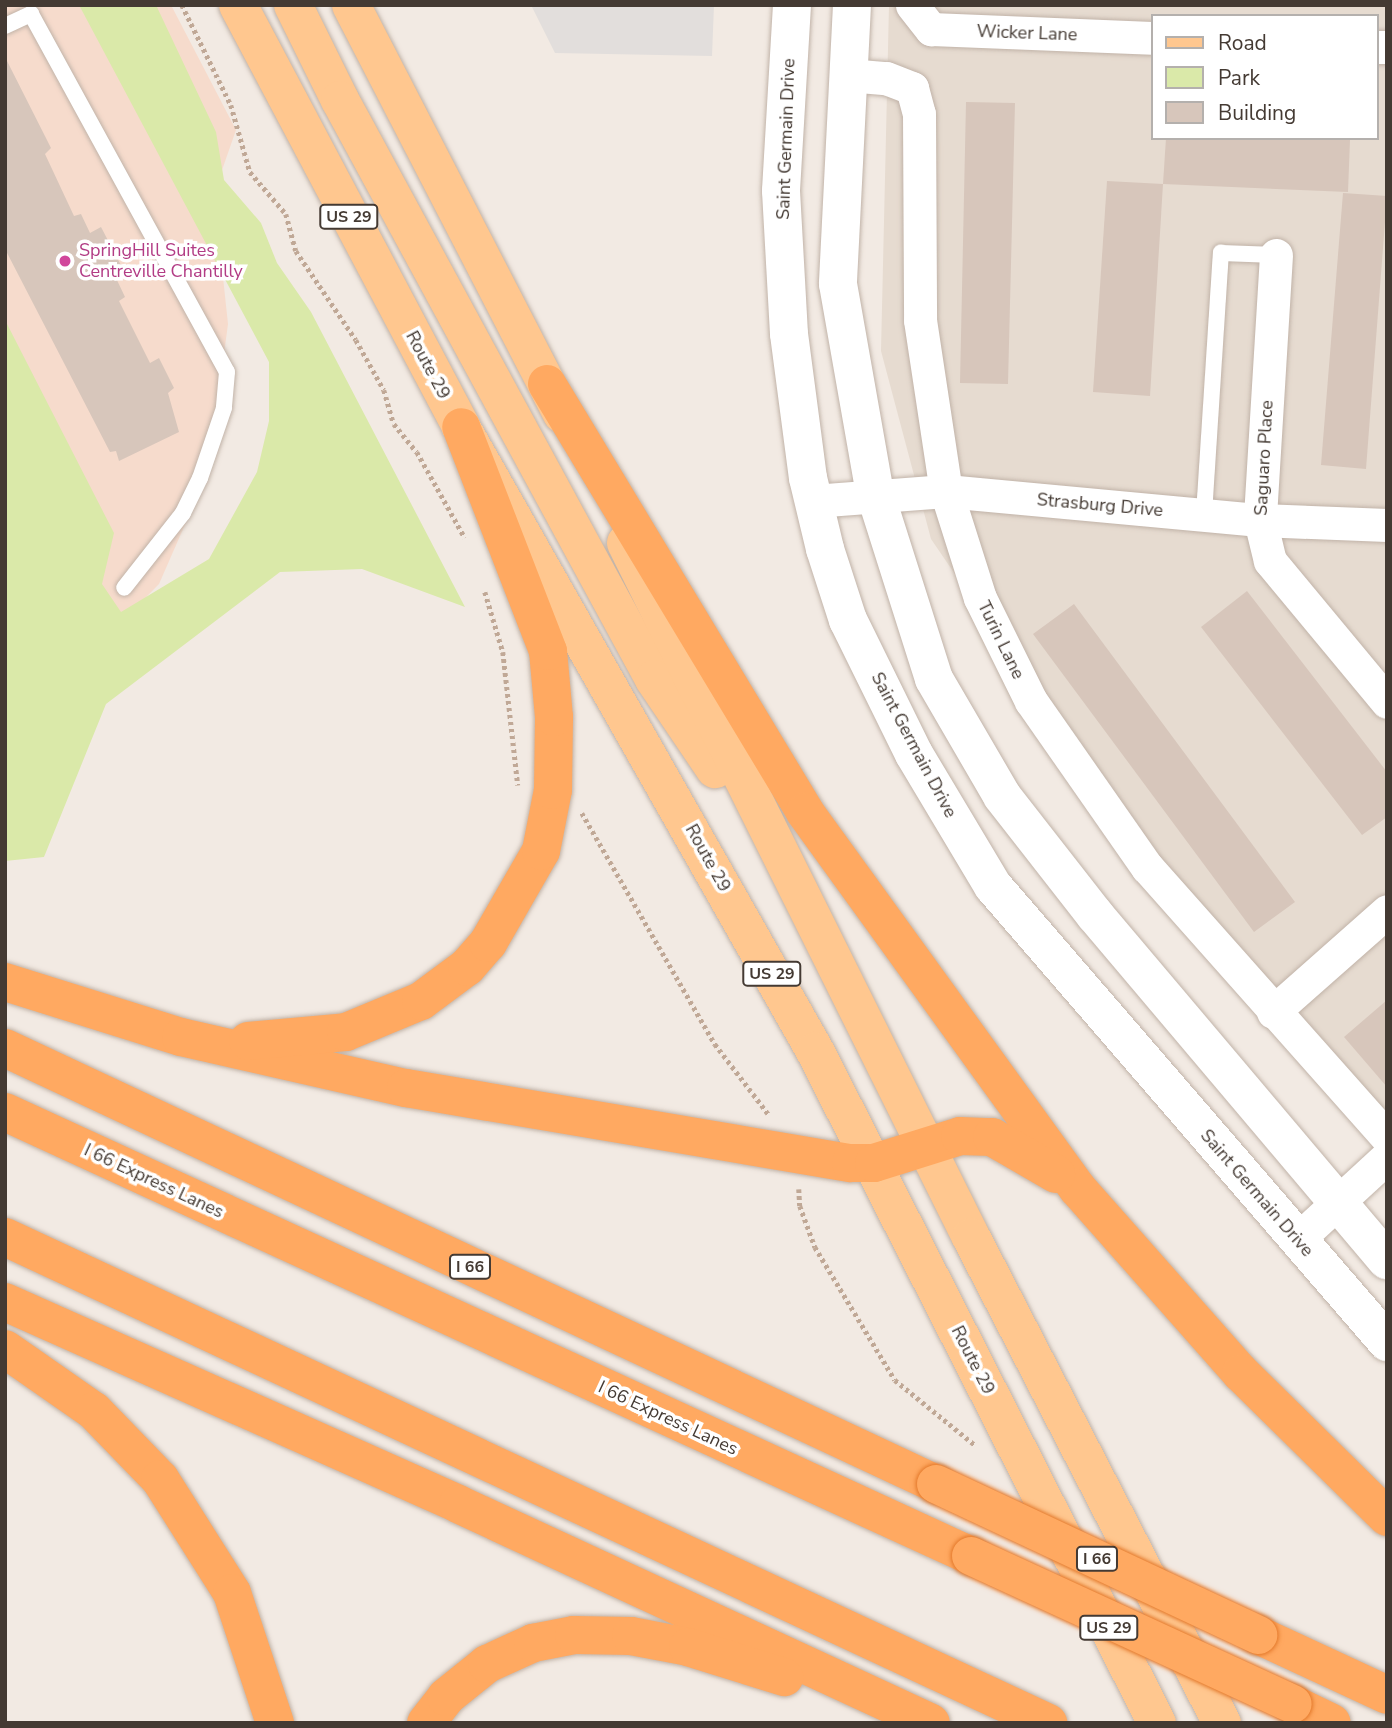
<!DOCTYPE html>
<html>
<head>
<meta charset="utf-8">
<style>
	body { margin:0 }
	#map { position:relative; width:1392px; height:1728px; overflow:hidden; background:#f2eae3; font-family:"Nunito Sans",sans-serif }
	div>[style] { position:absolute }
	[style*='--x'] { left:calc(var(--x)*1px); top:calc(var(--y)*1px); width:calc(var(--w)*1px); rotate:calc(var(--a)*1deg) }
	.residential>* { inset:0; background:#e6dbd0 }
	.commercial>* { inset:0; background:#f6dbcc }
	.green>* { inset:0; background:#dae9a9 }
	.parking>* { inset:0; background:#e2dedc }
	.building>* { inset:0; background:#d7c6bb }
	.path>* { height:4.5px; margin-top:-2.25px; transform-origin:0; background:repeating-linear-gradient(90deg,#c0a896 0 3.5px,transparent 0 7px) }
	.roads { filter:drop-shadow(0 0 2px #c1b3a8) drop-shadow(0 0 2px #c1b3a8) }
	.service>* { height:16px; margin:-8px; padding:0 8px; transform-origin:8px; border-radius:8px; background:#fff }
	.minor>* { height:33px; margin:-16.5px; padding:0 16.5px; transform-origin:16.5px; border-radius:16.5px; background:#fff }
	.tertiary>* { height:38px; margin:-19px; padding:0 19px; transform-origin:19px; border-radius:19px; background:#fff }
	.primary>* { height:38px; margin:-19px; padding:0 19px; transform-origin:19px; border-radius:19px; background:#ffc78f }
	.motorway>* { height:38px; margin:-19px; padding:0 19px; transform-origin:19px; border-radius:19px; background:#ffa961 }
	.bridges { filter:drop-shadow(0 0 2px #e4792b) drop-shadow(0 0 2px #e4792b) }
	.motorway-bridge>* { height:38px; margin:-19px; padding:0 19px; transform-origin:19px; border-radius:19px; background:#ffa961 }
	.dots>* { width:19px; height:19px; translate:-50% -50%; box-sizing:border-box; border:4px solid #fff; border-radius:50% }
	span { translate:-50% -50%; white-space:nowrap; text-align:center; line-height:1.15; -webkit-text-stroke:7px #fff; paint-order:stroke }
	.shield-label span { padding:2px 5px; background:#fff; border:2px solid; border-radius:5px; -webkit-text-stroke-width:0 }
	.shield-label { font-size:16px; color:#443a33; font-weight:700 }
	.street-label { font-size:18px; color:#443a33 }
	.hotel-label { font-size:18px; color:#b23c85 }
	.left { translate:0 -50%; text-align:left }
	.frame { position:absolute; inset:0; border:7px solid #443a33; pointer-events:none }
	.legend { position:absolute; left:1151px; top:14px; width:228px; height:126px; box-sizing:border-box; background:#fff; border:2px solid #b4b0ad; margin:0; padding:9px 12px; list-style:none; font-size:21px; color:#443a33 }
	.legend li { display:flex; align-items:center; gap:14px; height:35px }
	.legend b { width:35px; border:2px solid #b4b0ad }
</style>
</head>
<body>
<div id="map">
	<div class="residential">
		<i style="clip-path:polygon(evenodd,889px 5px,1387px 5px,1387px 1116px,1130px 831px,931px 539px,881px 351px,889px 5px,1152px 16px,1376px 16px,1376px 138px,1152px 138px,1152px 16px)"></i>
	</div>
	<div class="commercial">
		<i style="clip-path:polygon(5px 5px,171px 5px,236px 130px,214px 193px,228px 324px,208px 472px,159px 584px,95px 649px,5px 471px)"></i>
	</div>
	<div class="green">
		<i style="clip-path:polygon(79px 5px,156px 5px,216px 132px,224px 180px,261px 223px,277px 263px,311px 312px,465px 607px,362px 569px,280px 572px,106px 704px,44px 857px,5px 861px,5px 320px,114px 533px,102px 584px,121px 612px,209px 559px,257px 472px,269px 421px,269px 362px)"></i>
	</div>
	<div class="parking">
		<i style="clip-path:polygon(531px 5px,714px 5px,712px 56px,555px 53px)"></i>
	</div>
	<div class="building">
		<i style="clip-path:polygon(5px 57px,51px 148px,45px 154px,74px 216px,81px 214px,90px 233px,101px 227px,125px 273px,116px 278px,125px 297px,119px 301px,150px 363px,159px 358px,174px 388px,168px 393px,179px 432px,119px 461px,116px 451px,110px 452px,5px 249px)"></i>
		<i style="clip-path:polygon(966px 102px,1015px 103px,1008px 384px,960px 383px)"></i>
		<i style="clip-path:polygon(1166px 138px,1350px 140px,1348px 192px,1163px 184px)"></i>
		<i style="clip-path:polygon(1107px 181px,1163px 184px,1150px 396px,1093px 392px)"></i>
		<i style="clip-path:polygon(1343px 193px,1387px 196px,1366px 469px,1321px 465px)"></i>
		<i style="clip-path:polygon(1247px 591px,1387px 772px,1387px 817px,1362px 835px,1201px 627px)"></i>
		<i style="clip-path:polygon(1074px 604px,1295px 902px,1254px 932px,1033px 634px)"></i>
		<i style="clip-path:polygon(1387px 1000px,1387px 1087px,1344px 1037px)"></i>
	</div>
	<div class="path">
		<i style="--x:182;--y:5;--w:111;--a:63.9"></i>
		<i style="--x:231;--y:105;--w:70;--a:74.2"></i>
		<i style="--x:250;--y:172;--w:55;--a:49.4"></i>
		<i style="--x:286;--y:214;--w:38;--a:75"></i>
		<i style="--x:296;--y:251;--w:107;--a:56"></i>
		<i style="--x:356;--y:340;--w:57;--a:60.8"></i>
		<i style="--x:384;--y:390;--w:35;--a:74"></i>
		<i style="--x:394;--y:424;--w:36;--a:51"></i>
		<i style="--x:417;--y:452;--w:98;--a:60.8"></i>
		<i style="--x:485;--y:592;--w:63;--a:73.3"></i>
		<i style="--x:503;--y:652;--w:134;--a:83.6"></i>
		<i style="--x:582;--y:813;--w:267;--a:60.1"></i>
		<i style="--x:715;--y:1044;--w:89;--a:52.7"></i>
		<i style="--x:799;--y:1189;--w:17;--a:87"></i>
		<i style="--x:800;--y:1206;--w:44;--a:69.9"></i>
		<i style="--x:815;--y:1247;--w:155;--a:59"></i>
		<i style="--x:895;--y:1380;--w:103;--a:39.1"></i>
	</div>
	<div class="roads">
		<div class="service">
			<i style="--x:5;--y:26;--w:29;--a:-25"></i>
			<i style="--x:31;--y:14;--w:408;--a:61.3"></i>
			<i style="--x:227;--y:372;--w:36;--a:95"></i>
			<i style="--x:224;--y:408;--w:74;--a:108.9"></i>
			<i style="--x:200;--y:478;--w:39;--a:116"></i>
			<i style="--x:183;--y:513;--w:95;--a:128.2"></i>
			<i style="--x:1204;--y:514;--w:262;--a:-86.3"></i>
			<i style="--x:1221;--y:253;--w:55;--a:2.1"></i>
		</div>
		<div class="minor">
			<i style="--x:912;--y:5;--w:31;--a:52"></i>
			<i style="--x:931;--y:29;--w:221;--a:2.3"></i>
			<i style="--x:1376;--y:47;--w:11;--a:0"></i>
			<i style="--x:848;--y:75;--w:38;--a:5"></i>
			<i style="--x:886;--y:78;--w:28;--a:21"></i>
			<i style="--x:912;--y:88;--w:27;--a:75"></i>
			<i style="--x:919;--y:114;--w:206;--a:89.7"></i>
			<i style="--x:920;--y:320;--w:173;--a:81.4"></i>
			<i style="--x:946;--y:491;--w:112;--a:72.4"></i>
			<i style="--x:980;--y:598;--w:115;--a:63.7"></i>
			<i style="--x:1031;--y:701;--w:203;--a:55.1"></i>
			<i style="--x:1147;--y:867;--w:361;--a:48.4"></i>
			<i style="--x:1276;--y:255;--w:265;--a:93.5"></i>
			<i style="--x:1260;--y:520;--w:42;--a:76.3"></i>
			<i style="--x:1270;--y:561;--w:183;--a:50.3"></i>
			<i style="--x:813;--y:501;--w:133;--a:-4.3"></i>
			<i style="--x:946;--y:491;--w:315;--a:5.3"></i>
			<i style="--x:1260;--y:520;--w:127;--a:2.3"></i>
			<i style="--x:1273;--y:1012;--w:152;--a:-41.5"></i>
			<i style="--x:1298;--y:1239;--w:121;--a:-42.7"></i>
		</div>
		<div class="tertiary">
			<i style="--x:792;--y:5;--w:186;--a:93.4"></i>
			<i style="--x:781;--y:191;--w:143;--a:86.8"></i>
			<i style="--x:789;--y:334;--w:145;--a:82.5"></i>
			<i style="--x:808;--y:478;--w:73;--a:76.5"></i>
			<i style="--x:825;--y:549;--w:75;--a:72.1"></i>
			<i style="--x:848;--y:620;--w:149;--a:63.8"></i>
			<i style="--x:914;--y:754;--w:154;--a:59.1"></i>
			<i style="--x:993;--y:886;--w:603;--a:49.17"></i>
			<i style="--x:852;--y:5;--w:279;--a:92.9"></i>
			<i style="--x:838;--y:284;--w:212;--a:80"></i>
			<i style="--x:875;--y:493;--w:195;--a:72.4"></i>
			<i style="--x:934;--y:679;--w:135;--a:59.8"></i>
			<i style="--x:1002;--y:796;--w:151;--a:52"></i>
			<i style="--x:1095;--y:915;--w:452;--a:49.8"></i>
		</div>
		<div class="primary">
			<i style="--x:238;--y:5;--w:477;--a:62.1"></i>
			<i style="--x:461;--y:427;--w:717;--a:60.43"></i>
			<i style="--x:815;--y:1051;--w:754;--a:63.03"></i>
			<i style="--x:293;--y:5;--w:106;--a:63.7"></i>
			<i style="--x:340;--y:100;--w:659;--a:61.53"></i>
			<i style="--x:654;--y:679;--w:109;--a:55.9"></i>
			<i style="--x:351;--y:5;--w:460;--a:62.7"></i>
			<i style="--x:626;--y:543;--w:775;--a:63.57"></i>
			<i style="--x:971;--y:1237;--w:547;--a:62.69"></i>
		</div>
		<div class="motorway">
			<i style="--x:547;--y:384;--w:500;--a:58.9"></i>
			<i style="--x:805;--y:812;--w:465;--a:54.1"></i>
			<i style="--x:1078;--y:1189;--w:246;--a:48.5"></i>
			<i style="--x:1241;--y:1373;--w:205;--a:44.6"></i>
			<i style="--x:5;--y:982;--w:184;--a:17.4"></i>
			<i style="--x:181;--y:1037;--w:231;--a:12.8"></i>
			<i style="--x:406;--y:1088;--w:451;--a:9.6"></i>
			<i style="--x:851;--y:1163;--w:23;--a:0"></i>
			<i style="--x:874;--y:1163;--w:90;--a:-17.4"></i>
			<i style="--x:960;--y:1136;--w:32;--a:2"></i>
			<i style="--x:992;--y:1137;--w:74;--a:30"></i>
			<i style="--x:248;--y:1041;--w:98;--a:-5.2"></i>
			<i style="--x:346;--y:1032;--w:81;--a:-22.5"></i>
			<i style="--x:421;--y:1001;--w:57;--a:-36.5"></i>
			<i style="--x:467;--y:967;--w:32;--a:-49"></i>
			<i style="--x:488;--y:943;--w:106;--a:-60.1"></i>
			<i style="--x:541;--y:851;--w:62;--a:-78.9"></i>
			<i style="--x:553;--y:790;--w:73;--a:-89.2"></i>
			<i style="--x:554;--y:717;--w:66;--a:-95.2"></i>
			<i style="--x:548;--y:651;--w:240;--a:-111.2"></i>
			<i style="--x:5;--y:1048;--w:1028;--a:25.09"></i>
			<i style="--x:5;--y:1112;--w:1063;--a:24.68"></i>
			<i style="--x:5;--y:1237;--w:1151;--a:24.98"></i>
			<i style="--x:5;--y:1302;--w:496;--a:24"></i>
			<i style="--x:458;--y:1504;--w:521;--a:24.84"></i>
			<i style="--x:5;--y:1349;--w:108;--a:34.9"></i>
			<i style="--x:94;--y:1411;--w:95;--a:45.9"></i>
			<i style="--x:160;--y:1479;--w:135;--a:57.7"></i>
			<i style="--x:232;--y:1593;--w:137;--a:71.7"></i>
			<i style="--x:1258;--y:1635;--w:142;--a:24.9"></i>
			<i style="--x:1293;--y:1704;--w:43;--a:26"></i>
			<i style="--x:426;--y:1723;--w:33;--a:-52"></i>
			<i style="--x:446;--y:1697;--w:53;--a:-38.8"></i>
			<i style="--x:487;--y:1664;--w:51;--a:-24.5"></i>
			<i style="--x:533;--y:1643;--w:42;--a:-11"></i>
			<i style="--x:574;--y:1635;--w:57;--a:1"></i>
			<i style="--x:631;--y:1636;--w:58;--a:10.9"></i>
			<i style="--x:688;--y:1647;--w:101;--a:17.4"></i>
		</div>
	</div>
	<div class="bridges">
		<div class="motorway-bridge">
			<i style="--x:936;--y:1484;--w:356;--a:25.1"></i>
			<i style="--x:971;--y:1556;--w:354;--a:24.7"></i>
		</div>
	</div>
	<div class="dots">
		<i style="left:65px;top:261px;background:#d1479c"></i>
	</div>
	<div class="shield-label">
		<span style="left:349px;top:217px">US 29</span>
		<span style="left:772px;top:974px">US 29</span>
		<span style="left:470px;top:1267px">I 66</span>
		<span style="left:1097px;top:1559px">I 66</span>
		<span style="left:1109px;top:1628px">US 29</span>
	</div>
	<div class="street-label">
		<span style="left:1027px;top:33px;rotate:2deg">Wicker Lane</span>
		<span style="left:786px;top:139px;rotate:-88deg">Saint Germain Drive</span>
		<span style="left:428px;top:365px;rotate:62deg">Route 29</span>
		<span style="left:1264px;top:458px;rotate:-87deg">Saguaro Place</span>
		<span style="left:1100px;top:505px;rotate:5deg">Strasburg Drive</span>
		<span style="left:1001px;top:640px;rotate:64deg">Turin Lane</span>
		<span style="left:914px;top:745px;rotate:62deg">Saint Germain Drive</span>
		<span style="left:708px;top:858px;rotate:61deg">Route 29</span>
		<span style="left:154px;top:1181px;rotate:25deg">I 66 Express Lanes</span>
		<span style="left:1257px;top:1193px;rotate:49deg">Saint Germain Drive</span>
		<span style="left:973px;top:1360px;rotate:63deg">Route 29</span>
		<span style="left:668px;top:1418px;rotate:25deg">I 66 Express Lanes</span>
	</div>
	<div class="hotel-label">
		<span class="left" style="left:79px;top:261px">SpringHill Suites<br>Centreville Chantilly</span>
	</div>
	<div class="frame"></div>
	<ul class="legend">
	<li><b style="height:9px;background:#ffc78f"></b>Road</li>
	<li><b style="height:19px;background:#dae9a9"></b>Park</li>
	<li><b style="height:19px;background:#d7c6bb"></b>Building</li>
	</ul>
</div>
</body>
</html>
